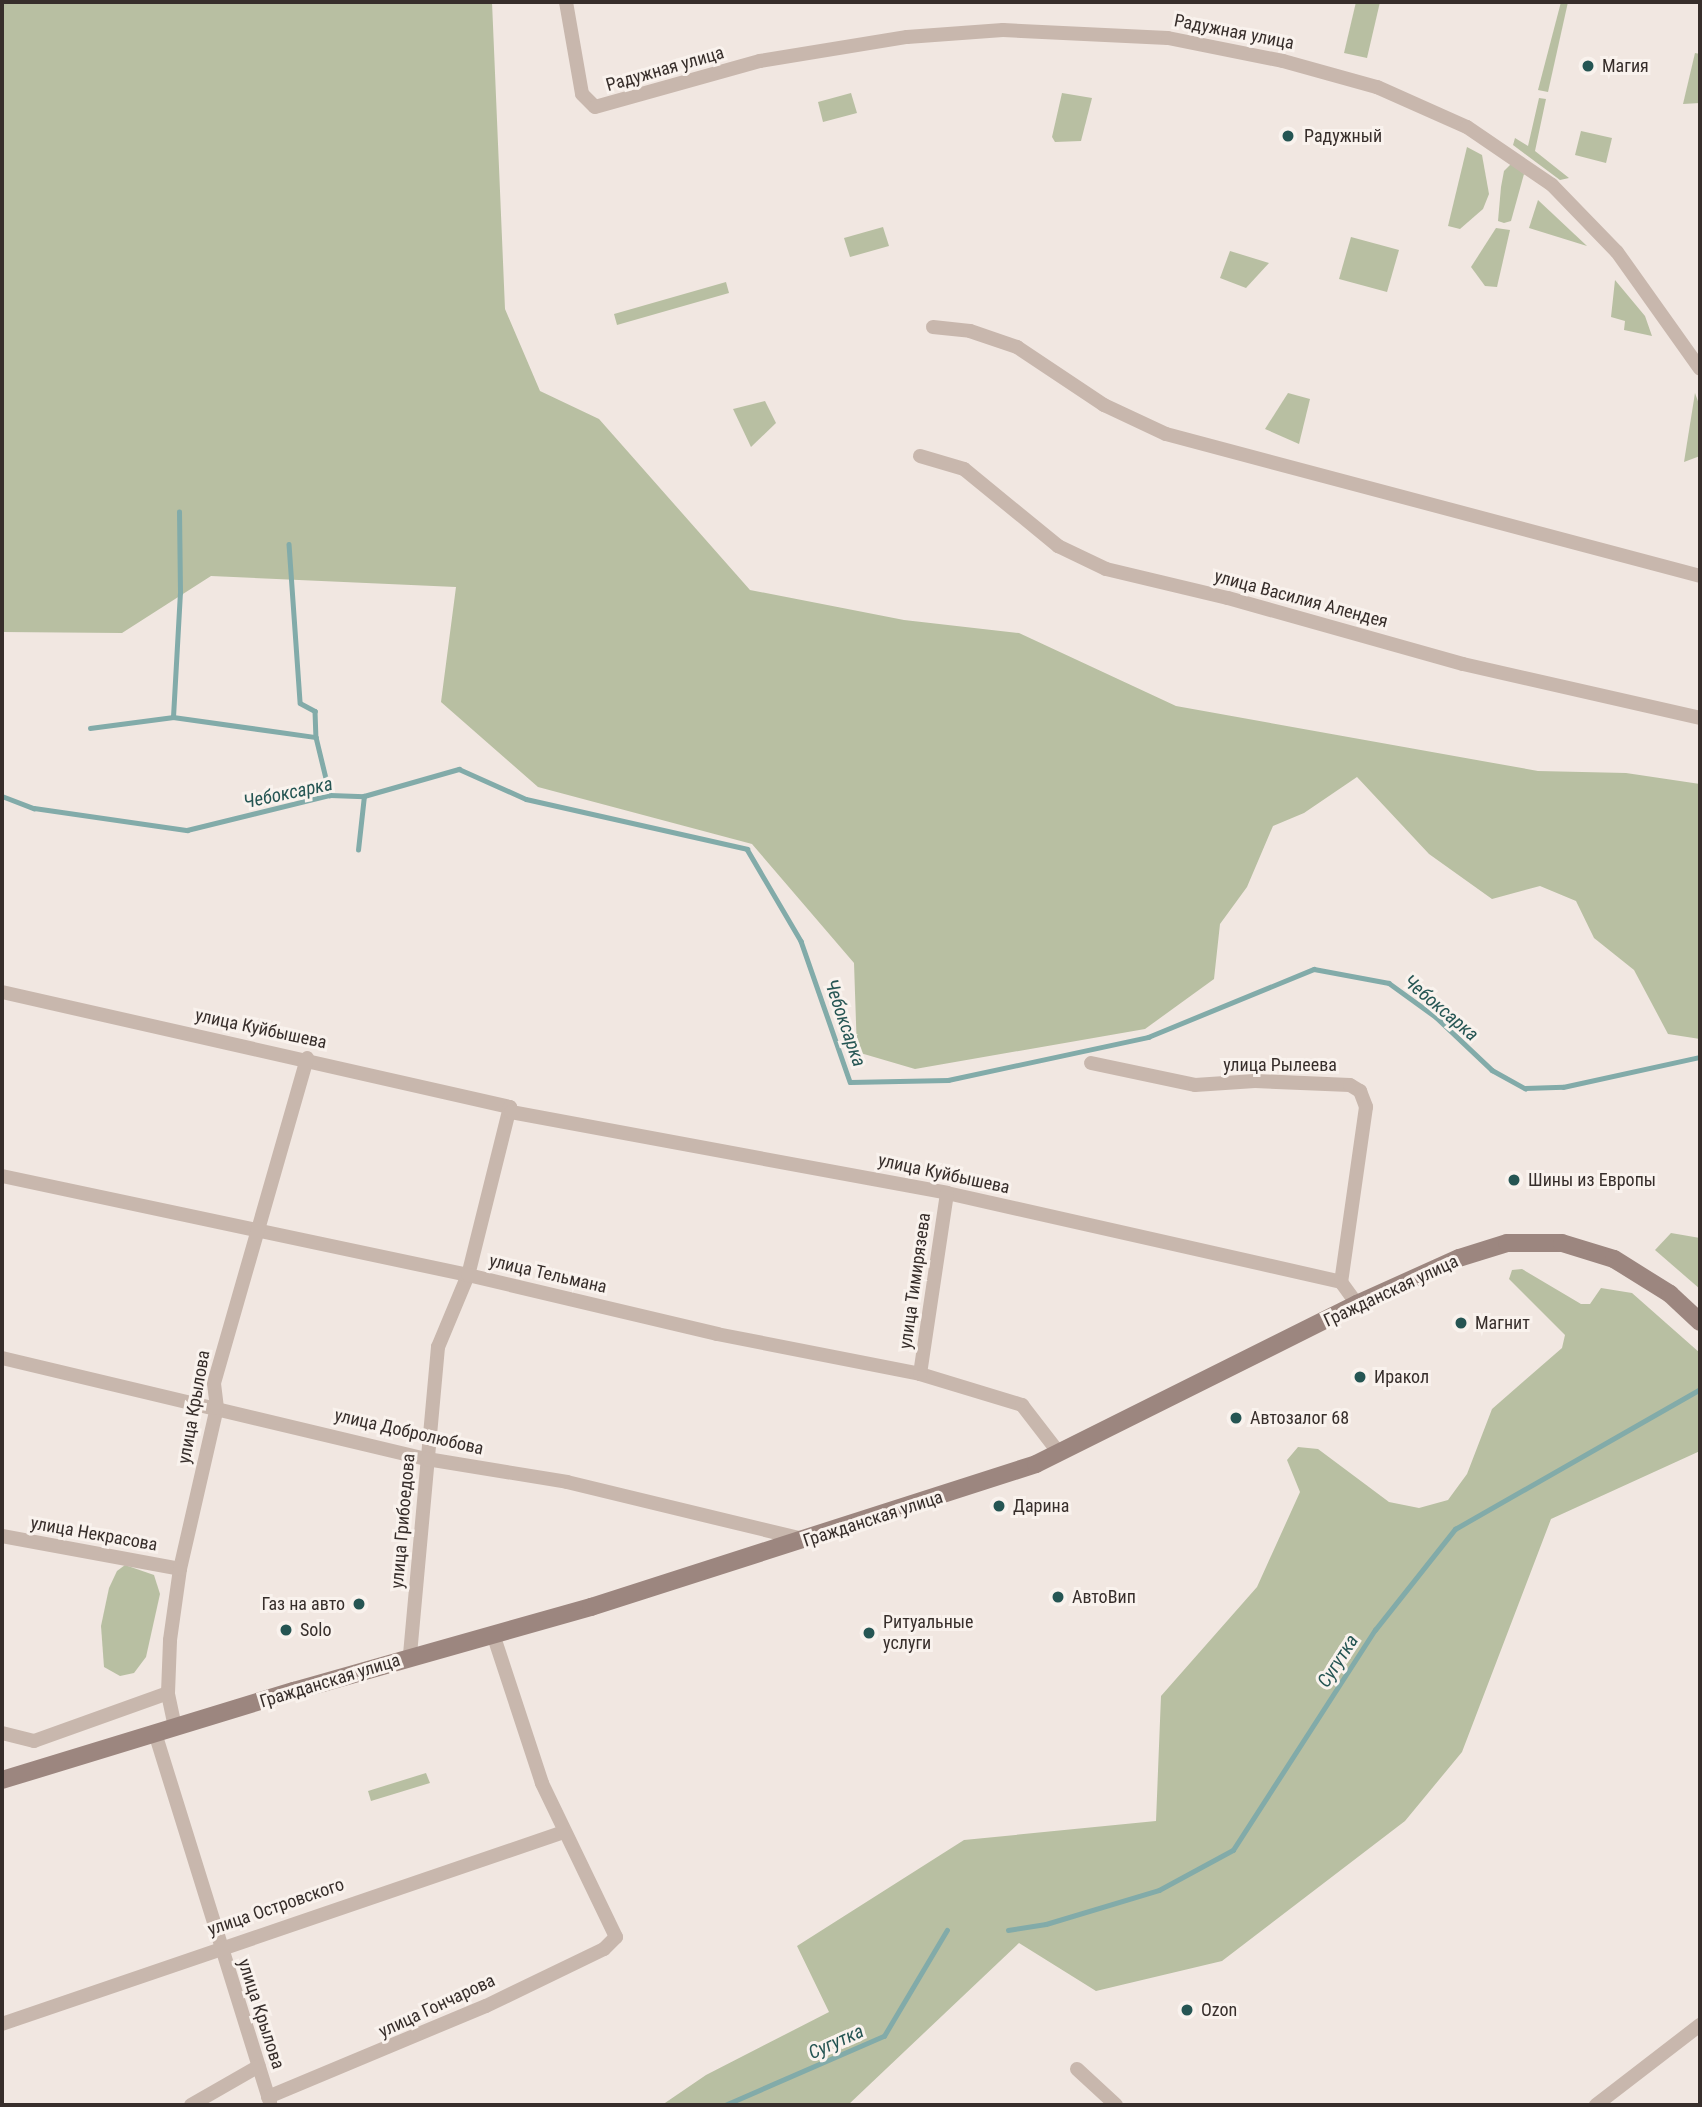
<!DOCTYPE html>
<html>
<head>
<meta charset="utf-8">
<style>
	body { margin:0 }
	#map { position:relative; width:1702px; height:2107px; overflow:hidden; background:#f1e7e1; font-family:"Roboto Condensed",sans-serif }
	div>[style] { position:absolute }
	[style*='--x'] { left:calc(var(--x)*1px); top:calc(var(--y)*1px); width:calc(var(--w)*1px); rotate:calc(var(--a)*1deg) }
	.green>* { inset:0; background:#b8bfa2 }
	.stream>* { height:4.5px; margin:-2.25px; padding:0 2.25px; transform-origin:2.25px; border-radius:2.25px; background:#82aba9 }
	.street>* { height:14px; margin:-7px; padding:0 7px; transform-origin:7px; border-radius:7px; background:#c8b7ad }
	.secondary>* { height:18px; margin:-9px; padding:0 9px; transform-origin:9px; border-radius:9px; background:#9c867f }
	.dots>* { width:19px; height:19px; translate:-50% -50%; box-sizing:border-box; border:4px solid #f9f2ed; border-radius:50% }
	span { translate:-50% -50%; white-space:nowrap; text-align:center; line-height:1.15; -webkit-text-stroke:6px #f9f2ed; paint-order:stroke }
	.street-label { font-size:18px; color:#372e2b }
	.poi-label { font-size:18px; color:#372e2b }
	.left { translate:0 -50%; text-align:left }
	.right { translate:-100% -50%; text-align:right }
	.water-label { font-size:19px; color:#255553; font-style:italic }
	.frame { position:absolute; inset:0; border:4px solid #372e2b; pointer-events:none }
</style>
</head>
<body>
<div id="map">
	<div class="green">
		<i style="clip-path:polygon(2px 2px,492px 2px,505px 309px,540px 391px,599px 419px,750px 590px,904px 620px,1019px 633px,1176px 706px,1538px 771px,1626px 773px,1700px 784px,1700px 1039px,1668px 1034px,1634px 970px,1594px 938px,1576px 901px,1540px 886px,1492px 899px,1429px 854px,1357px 777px,1304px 813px,1273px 826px,1247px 887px,1220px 924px,1214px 979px,1145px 1029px,915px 1069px,857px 1052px,854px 963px,752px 844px,538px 787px,441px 702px,456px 587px,211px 576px,122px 633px,2px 632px)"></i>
		<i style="clip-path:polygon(1356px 2px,1380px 2px,1367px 58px,1344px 53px)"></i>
		<i style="clip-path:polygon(1561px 2px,1568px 2px,1548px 92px,1538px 90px)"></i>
		<i style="clip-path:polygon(1695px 53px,1700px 54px,1700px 103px,1683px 104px)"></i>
		<i style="clip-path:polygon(851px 93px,857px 113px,823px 122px,818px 102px)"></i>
		<i style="clip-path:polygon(1062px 93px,1092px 98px,1081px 141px,1055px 142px,1052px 137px)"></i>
		<i style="clip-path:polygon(1539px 98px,1546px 99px,1535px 151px,1569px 178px,1560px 180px,1513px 145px,1515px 138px,1528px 146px)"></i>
		<i style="clip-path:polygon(1581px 131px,1612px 138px,1606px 163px,1575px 155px)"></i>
		<i style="clip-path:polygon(1467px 147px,1482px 155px,1489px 194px,1483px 209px,1460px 229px,1448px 226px)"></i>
		<i style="clip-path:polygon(1511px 164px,1524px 174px,1511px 221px,1504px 223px,1498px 221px,1501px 187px,1504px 171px)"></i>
		<i style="clip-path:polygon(1538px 200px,1587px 246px,1529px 228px)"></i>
		<i style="clip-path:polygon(883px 227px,889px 246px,850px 257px,844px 238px)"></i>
		<i style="clip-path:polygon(1496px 228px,1510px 230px,1497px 287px,1485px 286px,1471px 267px)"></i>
		<i style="clip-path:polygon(1351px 237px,1399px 250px,1387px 292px,1339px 279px)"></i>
		<i style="clip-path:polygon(1230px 251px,1269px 263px,1246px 288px,1220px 278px)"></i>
		<i style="clip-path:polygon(1615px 280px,1645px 316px,1652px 336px,1624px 330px,1625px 321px,1611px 317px)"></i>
		<i style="clip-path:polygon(726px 282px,729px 293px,617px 325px,614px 314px)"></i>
		<i style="clip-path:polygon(1288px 393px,1310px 399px,1299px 444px,1265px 429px)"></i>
		<i style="clip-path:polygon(1695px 393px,1700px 407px,1700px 456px,1684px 462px)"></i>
		<i style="clip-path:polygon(765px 401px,776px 423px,751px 447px,733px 409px)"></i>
		<i style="clip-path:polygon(1671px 1233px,1700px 1238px,1700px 1289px,1655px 1250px)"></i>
		<i style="clip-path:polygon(1522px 1269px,1581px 1304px,1590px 1304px,1601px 1288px,1632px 1293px,1700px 1353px,1700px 1451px,1551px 1519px,1462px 1752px,1405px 1821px,1222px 1961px,1096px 1991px,1019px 1943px,848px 2105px,662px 2105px,706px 2075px,829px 2012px,797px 1946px,964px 1840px,1156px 1821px,1161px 1696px,1257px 1587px,1300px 1492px,1287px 1460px,1298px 1447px,1318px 1449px,1389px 1502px,1419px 1508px,1448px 1500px,1467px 1474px,1492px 1409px,1562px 1348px,1565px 1335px,1509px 1279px,1512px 1270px)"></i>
		<i style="clip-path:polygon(125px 1565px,154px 1575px,160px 1594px,146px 1657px,134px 1673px,120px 1676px,104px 1667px,101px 1626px,109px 1588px,117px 1571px)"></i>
		<i style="clip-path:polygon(426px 1773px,430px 1783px,371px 1801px,368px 1791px)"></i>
	</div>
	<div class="stream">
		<i style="--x:289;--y:544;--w:159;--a:86"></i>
		<i style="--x:300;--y:703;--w:17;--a:28"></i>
		<i style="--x:315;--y:711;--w:26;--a:88"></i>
		<i style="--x:173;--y:717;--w:124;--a:-86.8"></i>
		<i style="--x:180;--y:593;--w:81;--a:-90.7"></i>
		<i style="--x:90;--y:728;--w:84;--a:-7.5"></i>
		<i style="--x:173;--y:717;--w:144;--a:8"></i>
		<i style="--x:316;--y:737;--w:60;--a:76.4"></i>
		<i style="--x:2;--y:796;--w:34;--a:21"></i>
		<i style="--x:34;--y:808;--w:155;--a:8.2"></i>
		<i style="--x:187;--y:830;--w:147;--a:-13.8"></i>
		<i style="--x:330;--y:795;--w:34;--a:2"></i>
		<i style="--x:364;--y:796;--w:99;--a:-15.9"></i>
		<i style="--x:459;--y:769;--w:73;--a:24.1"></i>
		<i style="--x:526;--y:799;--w:227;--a:12.7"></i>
		<i style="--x:747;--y:849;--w:107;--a:59.6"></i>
		<i style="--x:801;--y:941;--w:149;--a:70.8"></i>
		<i style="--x:850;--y:1082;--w:98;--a:-1.2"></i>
		<i style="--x:948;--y:1080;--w:205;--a:-12.1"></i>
		<i style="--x:1148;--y:1037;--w:179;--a:-22.3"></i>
		<i style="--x:1314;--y:969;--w:76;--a:10.6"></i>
		<i style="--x:1389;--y:983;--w:58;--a:35.9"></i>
		<i style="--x:1436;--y:1017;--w:77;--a:43.4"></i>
		<i style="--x:1492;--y:1070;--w:38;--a:29"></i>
		<i style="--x:1525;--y:1088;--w:38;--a:-2"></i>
		<i style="--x:1563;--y:1087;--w:140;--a:-12.4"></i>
		<i style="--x:358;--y:850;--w:54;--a:-83.7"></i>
		<i style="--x:1008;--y:1930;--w:38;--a:-9"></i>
		<i style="--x:1046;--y:1924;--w:118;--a:-16.7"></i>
		<i style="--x:1159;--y:1890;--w:84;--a:-28.4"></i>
		<i style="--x:1233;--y:1850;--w:262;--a:-57.2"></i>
		<i style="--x:1375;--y:1630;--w:129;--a:-51.6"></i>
		<i style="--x:1455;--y:1529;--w:282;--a:-29.7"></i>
		<i style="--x:725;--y:2105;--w:173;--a:-23.5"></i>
		<i style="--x:884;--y:2036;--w:123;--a:-59.3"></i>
	</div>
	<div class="street">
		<i style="--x:566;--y:2;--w:93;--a:80.1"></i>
		<i style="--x:582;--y:94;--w:18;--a:45"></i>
		<i style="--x:595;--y:107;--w:171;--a:-15.6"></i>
		<i style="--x:760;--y:61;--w:149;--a:-9.3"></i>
		<i style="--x:907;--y:37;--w:96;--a:-4.2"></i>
		<i style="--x:1003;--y:30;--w:165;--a:2.8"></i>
		<i style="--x:1168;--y:38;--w:117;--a:11.3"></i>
		<i style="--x:1283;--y:61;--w:98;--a:15.5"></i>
		<i style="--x:1377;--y:87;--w:98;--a:24"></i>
		<i style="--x:1467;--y:127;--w:103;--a:34.3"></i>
		<i style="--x:1552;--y:185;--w:93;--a:45.9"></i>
		<i style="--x:1617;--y:252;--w:143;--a:54.6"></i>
		<i style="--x:933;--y:327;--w:37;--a:6"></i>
		<i style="--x:970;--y:331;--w:50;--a:18.8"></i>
		<i style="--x:1017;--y:347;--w:105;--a:33.7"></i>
		<i style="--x:1104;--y:405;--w:68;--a:25.1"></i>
		<i style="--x:1166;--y:434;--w:553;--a:14.89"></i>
		<i style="--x:920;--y:456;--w:46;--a:16.5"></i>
		<i style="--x:964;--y:469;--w:122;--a:39.3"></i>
		<i style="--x:1058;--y:546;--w:53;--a:25.6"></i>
		<i style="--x:1106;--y:569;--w:125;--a:13.4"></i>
		<i style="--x:1228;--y:598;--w:244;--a:15.7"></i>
		<i style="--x:1463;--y:664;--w:243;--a:12.8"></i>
		<i style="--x:2;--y:992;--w:521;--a:12.76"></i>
		<i style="--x:510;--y:1107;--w:173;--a:104"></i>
		<i style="--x:468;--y:1275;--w:78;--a:112.6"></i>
		<i style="--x:438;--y:1347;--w:311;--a:95.2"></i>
		<i style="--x:1091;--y:1063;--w:106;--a:11.9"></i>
		<i style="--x:1195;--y:1085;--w:60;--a:-3.8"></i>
		<i style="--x:1255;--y:1081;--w:95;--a:2.4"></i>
		<i style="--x:1350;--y:1085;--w:12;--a:31"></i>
		<i style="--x:1360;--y:1091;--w:17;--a:69"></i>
		<i style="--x:1366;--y:1107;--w:177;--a:98.1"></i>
		<i style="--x:511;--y:1112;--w:443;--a:10.5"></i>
		<i style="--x:947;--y:1193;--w:404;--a:12.7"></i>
		<i style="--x:1341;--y:1282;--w:27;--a:54"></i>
		<i style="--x:2;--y:1176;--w:476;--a:12"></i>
		<i style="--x:468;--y:1275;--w:256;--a:13.3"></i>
		<i style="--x:717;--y:1334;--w:207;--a:11.1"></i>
		<i style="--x:920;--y:1374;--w:107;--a:16.9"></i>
		<i style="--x:1022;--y:1405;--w:61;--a:52.4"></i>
		<i style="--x:2;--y:1358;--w:437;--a:13.4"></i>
		<i style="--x:427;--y:1459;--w:142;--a:9.3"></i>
		<i style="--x:567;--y:1482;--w:242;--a:13.6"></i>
		<i style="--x:920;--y:1374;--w:183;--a:-81.5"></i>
		<i style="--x:2;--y:1536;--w:181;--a:10.5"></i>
		<i style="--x:175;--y:1727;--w:35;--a:-102"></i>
		<i style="--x:168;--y:1693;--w:53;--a:-87.8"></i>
		<i style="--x:170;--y:1640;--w:72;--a:-82"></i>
		<i style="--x:180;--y:1569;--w:165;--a:-77.1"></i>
		<i style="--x:217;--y:1408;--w:25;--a:-97"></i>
		<i style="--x:214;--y:1383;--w:338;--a:-74"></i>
		<i style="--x:2;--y:1733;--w:33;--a:14"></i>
		<i style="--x:34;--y:1741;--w:142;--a:-19.7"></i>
		<i style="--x:155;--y:1733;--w:387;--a:72.7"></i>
		<i style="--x:2;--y:2024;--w:594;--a:-18.86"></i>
		<i style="--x:1077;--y:2069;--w:53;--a:42.7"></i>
		<i style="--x:268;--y:2097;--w:236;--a:-22.7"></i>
		<i style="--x:486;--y:2006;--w:131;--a:-25.8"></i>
		<i style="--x:604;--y:1949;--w:17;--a:-45"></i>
		<i style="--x:616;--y:1937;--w:171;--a:-115.7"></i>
		<i style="--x:542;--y:1783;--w:157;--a:-108.2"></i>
		<i style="--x:191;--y:2105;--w:78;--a:-29.8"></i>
		<i style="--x:1596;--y:2105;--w:131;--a:-37.6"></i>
	</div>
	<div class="secondary">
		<i style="--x:2;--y:1780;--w:305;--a:-17"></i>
		<i style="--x:294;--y:1691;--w:309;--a:-15.8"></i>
		<i style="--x:591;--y:1607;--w:467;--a:-17.8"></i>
		<i style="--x:1036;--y:1464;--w:359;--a:-26.5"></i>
		<i style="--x:1357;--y:1304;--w:112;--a:-24.3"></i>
		<i style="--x:1459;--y:1258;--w:50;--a:-17.4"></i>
		<i style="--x:1507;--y:1243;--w:55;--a:0"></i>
		<i style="--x:1562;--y:1243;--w:54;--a:17.1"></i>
		<i style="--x:1614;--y:1259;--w:66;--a:32"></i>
		<i style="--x:1670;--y:1294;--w:41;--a:43"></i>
	</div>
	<div class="dots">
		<i style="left:1588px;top:66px;background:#255553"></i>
		<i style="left:1288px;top:136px;background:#255553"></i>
		<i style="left:1514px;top:1180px;background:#255553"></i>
		<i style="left:1461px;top:1323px;background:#255553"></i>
		<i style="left:1360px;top:1377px;background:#255553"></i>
		<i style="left:1236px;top:1418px;background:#255553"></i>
		<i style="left:999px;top:1506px;background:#255553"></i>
		<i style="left:1058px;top:1597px;background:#255553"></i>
		<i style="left:359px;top:1604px;background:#255553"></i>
		<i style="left:286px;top:1630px;background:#255553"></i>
		<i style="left:869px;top:1633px;background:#255553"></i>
		<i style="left:1187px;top:2010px;background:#255553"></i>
	</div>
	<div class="street-label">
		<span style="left:1234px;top:32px;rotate:11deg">Радужная улица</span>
		<span style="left:665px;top:69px;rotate:-16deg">Радужная улица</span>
		<span style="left:1301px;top:599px;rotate:15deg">улица Василия Алендея</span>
		<span style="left:261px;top:1029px;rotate:12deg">улица Куйбышева</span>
		<span style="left:1280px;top:1065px">улица Рылеева</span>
		<span style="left:944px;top:1174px;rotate:12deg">улица Куйбышева</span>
		<span style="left:548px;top:1274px;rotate:13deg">улица Тельмана</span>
		<span style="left:915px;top:1281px;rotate:-82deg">улица Тимирязева</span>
		<span style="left:1391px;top:1291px;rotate:-25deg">Гражданская улица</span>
		<span style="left:194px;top:1407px;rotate:-80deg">улица Крылова</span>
		<span style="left:409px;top:1432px;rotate:13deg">улица Добролюбова</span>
		<span style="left:873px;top:1519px;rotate:-18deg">Гражданская улица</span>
		<span style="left:403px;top:1521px;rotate:-85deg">улица Грибоедова</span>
		<span style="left:94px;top:1534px;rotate:10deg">улица Некрасова</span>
		<span style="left:330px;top:1681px;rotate:-17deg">Гражданская улица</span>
		<span style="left:276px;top:1907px;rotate:-19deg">улица Островского</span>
		<span style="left:437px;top:2006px;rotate:-25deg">улица Гончарова</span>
		<span style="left:261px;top:2014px;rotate:72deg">улица Крылова</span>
	</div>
	<div class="poi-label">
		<span class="left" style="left:1602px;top:66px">Магия</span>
		<span class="left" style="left:1304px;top:136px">Радужный</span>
		<span class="left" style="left:1528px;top:1180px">Шины из Европы</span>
		<span class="left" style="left:1475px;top:1323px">Магнит</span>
		<span class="left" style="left:1374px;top:1377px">Иракол</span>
		<span class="left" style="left:1250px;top:1418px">Автозалог 68</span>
		<span class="left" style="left:1013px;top:1506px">Дарина</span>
		<span class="left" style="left:1072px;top:1597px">АвтоВип</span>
		<span class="right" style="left:345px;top:1604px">Газ на авто</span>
		<span class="left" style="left:883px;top:1633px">Ритуальные<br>услуги</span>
		<span class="left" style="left:300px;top:1630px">Solo</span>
		<span class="left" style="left:1201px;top:2010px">Ozon</span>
	</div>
	<div class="water-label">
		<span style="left:288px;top:793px;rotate:-12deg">Чебоксарка</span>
		<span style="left:1441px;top:1008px;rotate:40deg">Чебоксарка</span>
		<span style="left:845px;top:1023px;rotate:71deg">Чебоксарка</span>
		<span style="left:1338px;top:1661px;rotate:-57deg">Сугутка</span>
		<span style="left:836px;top:2042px;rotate:-24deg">Сугутка</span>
	</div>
	<div class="frame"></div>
</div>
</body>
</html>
